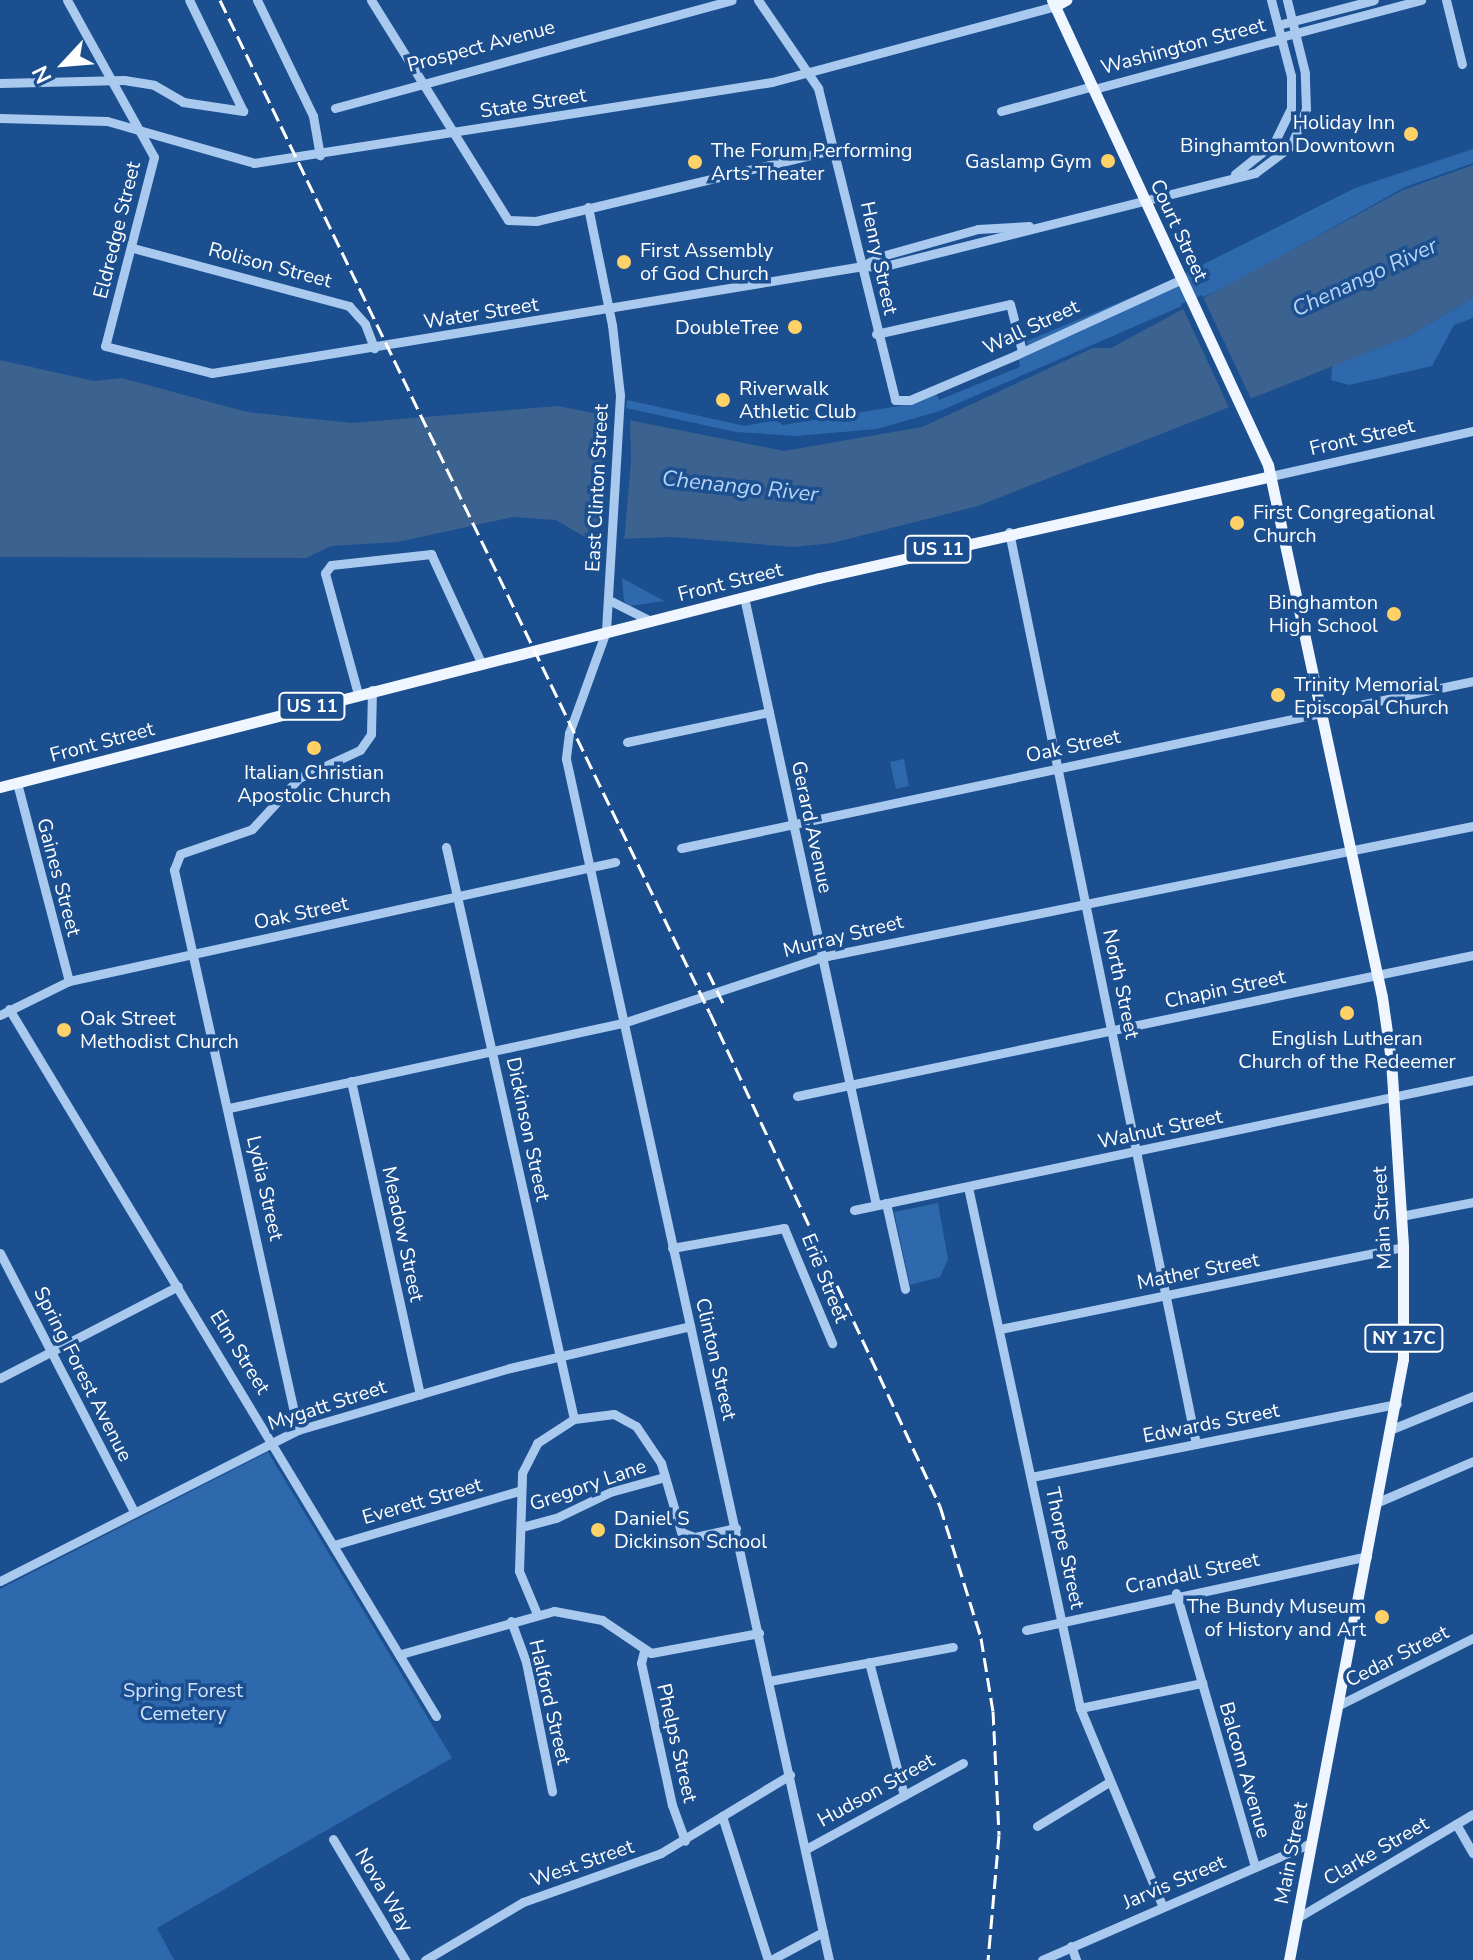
<!DOCTYPE html>
<html>
<head>
<meta charset="utf-8">
<style>
	body { margin:0 }
	#map { position:relative; width:1473px; height:1960px; overflow:hidden; background:#1b4f8f; font-family:"Nunito Sans",sans-serif }
	div>[style] { position:absolute }
	[style*='--x'] { left:calc(var(--x)*1px); top:calc(var(--y)*1px); width:calc(var(--w)*1px); rotate:calc(var(--a)*1deg) }
	.green>* { inset:0; background:#2e69ad }
	.water>* { inset:0; background:#3c6290 }
	.pier>* { inset:0; background:#1b4f8f }
	.minor>* { height:9px; margin:-4.5px; padding:0 4.5px; transform-origin:4.5px; border-radius:4.5px; background:#a9c9ee }
	.major>* { height:11px; margin:-5.5px; padding:0 5.5px; transform-origin:5.5px; border-radius:5.5px; background:#f0f6ff }
	.rail>* { height:3px; margin-top:-1.5px; transform-origin:0; background:repeating-linear-gradient(90deg,#fff 0 14px,transparent 0 20px) }
	.dots>* { width:22px; height:22px; translate:-50% -50%; box-sizing:border-box; border:4px solid #1b4f8f; border-radius:50% }
	span { translate:-50% -50%; white-space:nowrap; text-align:center; line-height:1.15; -webkit-text-stroke:7px #1b4f8f; paint-order:stroke }
	.shield-label span { padding:2px 6px; background:#1b4f8f; border:2px solid; border-radius:6px; -webkit-text-stroke-width:0 }
	.shield-label { font-size:18px; color:#fff; font-weight:700 }
	.street-label { font-size:20px; color:#fff }
	.poi-label { font-size:20px; color:#fff }
	.right { translate:-100% -50%; text-align:right }
	.left { translate:0 -50%; text-align:left }
	.park-label { font-size:20px; color:#cfe3fa }
	.water-label { font-size:22px; color:#b5d3f5; font-style:italic }
	.north { position:absolute; left:24px; top:24px; width:80px; height:80px; -webkit-text-stroke:6px #1b4f8f; paint-order:stroke; rotate:244deg; font-size:22px; font-weight:700; line-height:32px; text-align:center; color:#fff }
	.north::after { content:''; display:block; margin:auto; width:28px; height:36px; background:#fff; clip-path:polygon(50% 0,100% 100%,50% 72%,0 100%) }
</style>
</head>
<body>
<div id="map">
	<div class="green">
		<i style="clip-path:polygon(1473px 149px,1473px 163px,1405px 187px,1228px 286px,940px 411px,877px 429px,796px 436px,736px 432px,626px 408px,627px 400px,745px 426px,776px 420px,783px 425px,905px 405px,936px 393px,939px 400px,1020px 367px,1019px 359px,1029px 353px,1027px 341px,1172px 280px,1355px 188px)"></i>
		<i style="clip-path:polygon(1473px 298px,1473px 318px,1454px 325px,1432px 366px,1349px 385px,1331px 380px,1332px 366px,1407px 337px)"></i>
		<i style="clip-path:polygon(622px 578px,664px 601px,630px 606px,624px 601px)"></i>
		<i style="clip-path:polygon(904px 759px,909px 786px,896px 789px,890px 762px)"></i>
		<i style="clip-path:polygon(938px 1203px,948px 1259px,940px 1277px,910px 1285px,894px 1212px)"></i>
		<i style="clip-path:polygon(268px 1452px,452px 1758px,157px 1928px,174px 1960px,0 1960px,0 1589px)"></i>
	</div>
	<div class="water">
		<i style="clip-path:polygon(1473px 165px,1473px 298px,1407px 337px,978px 506px,832px 543px,794px 547px,672px 537px,590px 540px,556px 520px,513px 517px,397px 542px,331px 546px,306px 558px,0 557px,0 360px,94px 381px,122px 378px,247px 412px,351px 423px,558px 406px,784px 451px,922px 427px,1093px 348px,1111px 348px,1403px 190px)"></i>
	</div>
	<div class="pier">
		<i style="clip-path:polygon(1202px 295px,1253px 403px,1231px 412px,1181px 304px)"></i>
		<i style="clip-path:polygon(604px 412px,630px 415px,631px 462px,624px 542px,598px 543px)"></i>
	</div>
	<div class="minor">
		<i style="--x:67;--y:0;--w:179;--a:61"></i>
		<i style="--x:154;--y:157;--w:195;--a:104.5"></i>
		<i style="--x:105;--y:346;--w:110;--a:14.2"></i>
		<i style="--x:212;--y:373;--w:660;--a:-9.33"></i>
		<i style="--x:863;--y:266;--w:18;--a:3"></i>
		<i style="--x:881;--y:267;--w:386;--a:-14.1"></i>
		<i style="--x:1255;--y:173;--w:45;--a:-36.9"></i>
		<i style="--x:1291;--y:146;--w:40;--a:-68"></i>
		<i style="--x:1306;--y:109;--w:36;--a:-92"></i>
		<i style="--x:1305;--y:73;--w:75;--a:-103.9"></i>
		<i style="--x:257;--y:0;--w:129;--a:64.2"></i>
		<i style="--x:313;--y:116;--w:40;--a:80"></i>
		<i style="--x:371;--y:0;--w:259;--a:58.1"></i>
		<i style="--x:508;--y:220;--w:28;--a:2"></i>
		<i style="--x:536;--y:221;--w:309;--a:-13.5"></i>
		<i style="--x:758;--y:0;--w:107;--a:55.7"></i>
		<i style="--x:818;--y:88;--w:321;--a:76.1"></i>
		<i style="--x:895;--y:400;--w:15;--a:0"></i>
		<i style="--x:910;--y:400;--w:115;--a:-23"></i>
		<i style="--x:1016;--y:355;--w:183;--a:-24.6"></i>
		<i style="--x:1446;--y:0;--w:66;--a:76"></i>
		<i style="--x:1278;--y:25;--w:99;--a:-14.6"></i>
		<i style="--x:1281;--y:37;--w:145;--a:-14.8"></i>
		<i style="--x:0;--y:83;--w:124;--a:-1.4"></i>
		<i style="--x:124;--y:80;--w:30;--a:9"></i>
		<i style="--x:154;--y:85;--w:34;--a:30"></i>
		<i style="--x:183;--y:102;--w:61;--a:8.5"></i>
		<i style="--x:243;--y:111;--w:123;--a:-115.9"></i>
		<i style="--x:1094;--y:89;--w:194;--a:-15"></i>
		<i style="--x:335;--y:108;--w:411;--a:-15.2"></i>
		<i style="--x:1001;--y:111;--w:95;--a:-15.2"></i>
		<i style="--x:0;--y:118;--w:107;--a:1.6"></i>
		<i style="--x:107;--y:121;--w:153;--a:15.9"></i>
		<i style="--x:254;--y:163;--w:524;--a:-8.89"></i>
		<i style="--x:772;--y:82;--w:293;--a:-15"></i>
		<i style="--x:1235;--y:174;--w:50;--a:-38.5"></i>
		<i style="--x:1274;--y:143;--w:39;--a:-64"></i>
		<i style="--x:1291;--y:108;--w:32;--a:-90"></i>
		<i style="--x:1291;--y:76;--w:79;--a:-104.7"></i>
		<i style="--x:588;--y:207;--w:120;--a:78.5"></i>
		<i style="--x:612;--y:325;--w:70;--a:83.5"></i>
		<i style="--x:620;--y:395;--w:236;--a:93.4"></i>
		<i style="--x:606;--y:631;--w:109;--a:109.9"></i>
		<i style="--x:569;--y:733;--w:26;--a:97"></i>
		<i style="--x:566;--y:759;--w:1229;--a:77.65"></i>
		<i style="--x:133;--y:248;--w:224;--a:15"></i>
		<i style="--x:349;--y:306;--w:24;--a:48"></i>
		<i style="--x:365;--y:324;--w:26;--a:69"></i>
		<i style="--x:863;--y:266;--w:17;--a:-31"></i>
		<i style="--x:878;--y:257;--w:104;--a:-15.6"></i>
		<i style="--x:978;--y:229;--w:51;--a:-3.4"></i>
		<i style="--x:876;--y:334;--w:137;--a:-12.6"></i>
		<i style="--x:1010;--y:304;--w:49;--a:75.7"></i>
		<i style="--x:1271;--y:476;--w:207;--a:-12.6"></i>
		<i style="--x:1009;--y:532;--w:931;--a:78.41"></i>
		<i style="--x:744;--y:597;--w:622;--a:77.75"></i>
		<i style="--x:609;--y:600;--w:45;--a:26.6"></i>
		<i style="--x:358;--y:694;--w:125;--a:-105.3"></i>
		<i style="--x:325;--y:573;--w:10;--a:-53"></i>
		<i style="--x:331;--y:565;--w:101;--a:-6.3"></i>
		<i style="--x:431;--y:554;--w:119;--a:65.2"></i>
		<i style="--x:627;--y:742;--w:145;--a:-11.9"></i>
		<i style="--x:17;--y:783;--w:205;--a:75.3"></i>
		<i style="--x:446;--y:847;--w:586;--a:77.39"></i>
		<i style="--x:681;--y:848;--w:809;--a:-11.91"></i>
		<i style="--x:9;--y:1009;--w:826;--a:58.87"></i>
		<i style="--x:0;--y:1015;--w:77;--a:-26.2"></i>
		<i style="--x:69;--y:981;--w:559;--a:-12.3"></i>
		<i style="--x:351;--y:1081;--w:321;--a:77.6"></i>
		<i style="--x:797;--y:1096;--w:691;--a:-11.78"></i>
		<i style="--x:229;--y:1108;--w:403;--a:-12.2"></i>
		<i style="--x:623;--y:1023;--w:210;--a:-18.3"></i>
		<i style="--x:822;--y:957;--w:664;--a:-11.38"></i>
		<i style="--x:968;--y:1187;--w:533;--a:77.87"></i>
		<i style="--x:1080;--y:1708;--w:213;--a:67.4"></i>
		<i style="--x:886;--y:1203;--w:88;--a:77.5"></i>
		<i style="--x:854;--y:1210;--w:633;--a:-11.86"></i>
		<i style="--x:1401;--y:1216;--w:73;--a:-11"></i>
		<i style="--x:672;--y:1248;--w:114;--a:-10.1"></i>
		<i style="--x:784;--y:1228;--w:125;--a:67.3"></i>
		<i style="--x:0;--y:1253;--w:292;--a:62.6"></i>
		<i style="--x:1000;--y:1329;--w:411;--a:-11.5"></i>
		<i style="--x:0;--y:1378;--w:200;--a:-27.3"></i>
		<i style="--x:1392;--y:1429;--w:87;--a:-22.2"></i>
		<i style="--x:298;--y:1430;--w:574;--a:-102.49"></i>
		<i style="--x:174;--y:870;--w:17;--a:-69"></i>
		<i style="--x:180;--y:854;--w:76;--a:-19.1"></i>
		<i style="--x:252;--y:829;--w:69;--a:-47.3"></i>
		<i style="--x:299;--y:778;--w:67;--a:-24.7"></i>
		<i style="--x:360;--y:750;--w:19;--a:-55"></i>
		<i style="--x:371;--y:734;--w:44;--a:-88.7"></i>
		<i style="--x:1031;--y:1477;--w:373;--a:-11.3"></i>
		<i style="--x:1378;--y:1502;--w:103;--a:-23.3"></i>
		<i style="--x:522;--y:1527;--w:35;--a:-15"></i>
		<i style="--x:556;--y:1518;--w:60;--a:-25.7"></i>
		<i style="--x:610;--y:1492;--w:57;--a:-15.3"></i>
		<i style="--x:334;--y:1545;--w:193;--a:-16.3"></i>
		<i style="--x:0;--y:1581;--w:334;--a:-26.9"></i>
		<i style="--x:298;--y:1430;--w:221;--a:-16.3"></i>
		<i style="--x:510;--y:1368;--w:185;--a:-13.1"></i>
		<i style="--x:1176;--y:1593;--w:285;--a:73.9"></i>
		<i style="--x:537;--y:1614;--w:47;--a:-112.7"></i>
		<i style="--x:519;--y:1571;--w:98;--a:-88.2"></i>
		<i style="--x:522;--y:1473;--w:34;--a:-63"></i>
		<i style="--x:537;--y:1443;--w:44;--a:-33"></i>
		<i style="--x:574;--y:1419;--w:40;--a:-7.1"></i>
		<i style="--x:614;--y:1414;--w:25;--a:29"></i>
		<i style="--x:636;--y:1426;--w:45;--a:56"></i>
		<i style="--x:661;--y:1463;--w:72;--a:73.8"></i>
		<i style="--x:681;--y:1532;--w:15;--a:20"></i>
		<i style="--x:695;--y:1537;--w:42;--a:-12.4"></i>
		<i style="--x:511;--y:1621;--w:44;--a:69.9"></i>
		<i style="--x:526;--y:1662;--w:132;--a:78.6"></i>
		<i style="--x:1026;--y:1630;--w:349;--a:-12.2"></i>
		<i style="--x:644;--y:1651;--w:12;--a:104"></i>
		<i style="--x:641;--y:1663;--w:145;--a:77.7"></i>
		<i style="--x:672;--y:1805;--w:38;--a:70"></i>
		<i style="--x:401;--y:1654;--w:159;--a:-15.7"></i>
		<i style="--x:554;--y:1611;--w:49;--a:10.6"></i>
		<i style="--x:602;--y:1620;--w:59;--a:34"></i>
		<i style="--x:651;--y:1653;--w:110;--a:-10.5"></i>
		<i style="--x:869;--y:1662;--w:138;--a:75.3"></i>
		<i style="--x:769;--y:1681;--w:187;--a:-10.5"></i>
		<i style="--x:1337;--y:1706;--w:152;--a:-26.6"></i>
		<i style="--x:1080;--y:1708;--w:125;--a:-11.6"></i>
		<i style="--x:722;--y:1816;--w:151;--a:72.3"></i>
		<i style="--x:1456;--y:1824;--w:34;--a:60"></i>
		<i style="--x:1037;--y:1826;--w:84;--a:-31.4"></i>
		<i style="--x:333;--y:1839;--w:141;--a:59.2"></i>
		<i style="--x:806;--y:1849;--w:179;--a:-28.7"></i>
		<i style="--x:1297;--y:1918;--w:204;--a:-30.6"></i>
		<i style="--x:1071;--y:1946;--w:15;--a:70"></i>
		<i style="--x:425;--y:1960;--w:114;--a:-30.6"></i>
		<i style="--x:523;--y:1902;--w:146;--a:-19.5"></i>
		<i style="--x:661;--y:1853;--w:151;--a:-31.2"></i>
		<i style="--x:771;--y:1960;--w:59;--a:-28.3"></i>
		<i style="--x:1042;--y:1960;--w:293;--a:-23.5"></i>
	</div>
	<div class="major">
		<i style="--x:1052;--y:0;--w:513;--a:65.08"></i>
		<i style="--x:1268;--y:465;--w:544;--a:77.91"></i>
		<i style="--x:1382;--y:997;--w:64;--a:81.9"></i>
		<i style="--x:1391;--y:1060;--w:187;--a:86.3"></i>
		<i style="--x:1403;--y:1247;--w:112;--a:90"></i>
		<i style="--x:1403;--y:1359;--w:612;--a:100.74"></i>
		<i style="--x:1055;--y:6;--w:13;--a:-29"></i>
		<i style="--x:0;--y:787;--w:845;--a:-14.32"></i>
		<i style="--x:819;--y:578;--w:463;--a:-12.7"></i>
	</div>
	<div class="rail">
		<i style="--x:220;--y:0;--w:1125;--a:64.19"></i>
		<i style="--x:710;--y:1013;--w:544;--a:64.99"></i>
		<i style="--x:940;--y:1506;--w:138;--a:72.7"></i>
		<i style="--x:981;--y:1638;--w:74;--a:80.7"></i>
		<i style="--x:993;--y:1711;--w:124;--a:87.2"></i>
		<i style="--x:999;--y:1835;--w:125;--a:95"></i>
		<i style="--x:708;--y:972;--w:39;--a:64"></i>
	</div>
	<div class="dots">
		<i style="left:1411px;top:134px;background:#ffd166"></i>
		<i style="left:1108px;top:161px;background:#ffd166"></i>
		<i style="left:695px;top:162px;background:#ffd166"></i>
		<i style="left:624px;top:262px;background:#ffd166"></i>
		<i style="left:795px;top:327px;background:#ffd166"></i>
		<i style="left:723px;top:400px;background:#ffd166"></i>
		<i style="left:1237px;top:523px;background:#ffd166"></i>
		<i style="left:1394px;top:614px;background:#ffd166"></i>
		<i style="left:1278px;top:695px;background:#ffd166"></i>
		<i style="left:314px;top:748px;background:#ffd166"></i>
		<i style="left:1347px;top:1013px;background:#ffd166"></i>
		<i style="left:64px;top:1030px;background:#ffd166"></i>
		<i style="left:598px;top:1530px;background:#ffd166"></i>
		<i style="left:1382px;top:1617px;background:#ffd166"></i>
	</div>
	<div class="shield-label">
		<span style="left:938px;top:549px">US 11</span>
		<span style="left:312px;top:706px">US 11</span>
		<span style="left:1404px;top:1338px">NY 17C</span>
	</div>
	<div class="street-label">
		<span style="left:481px;top:46px;rotate:-15deg">Prospect Avenue</span>
		<span style="left:1183px;top:46px;rotate:-15deg">Washington Street</span>
		<span style="left:533px;top:103px;rotate:-9deg">State Street</span>
		<span style="left:117px;top:230px;rotate:-76deg">Eldredge Street</span>
		<span style="left:1179px;top:230px;rotate:65deg">Court Street</span>
		<span style="left:879px;top:258px;rotate:78deg">Henry Street</span>
		<span style="left:270px;top:265px;rotate:15deg">Rolison Street</span>
		<span style="left:481px;top:313px;rotate:-9deg">Water Street</span>
		<span style="left:1031px;top:327px;rotate:-25deg">Wall Street</span>
		<span style="left:1362px;top:437px;rotate:-13deg">Front Street</span>
		<span style="left:597px;top:488px;rotate:-87deg">East Clinton Street</span>
		<span style="left:730px;top:582px;rotate:-14deg">Front Street</span>
		<span style="left:102px;top:742px;rotate:-15deg">Front Street</span>
		<span style="left:1073px;top:746px;rotate:-12deg">Oak Street</span>
		<span style="left:812px;top:827px;rotate:78deg">Gerard Avenue</span>
		<span style="left:59px;top:877px;rotate:75deg">Gaines Street</span>
		<span style="left:301px;top:913px;rotate:-12deg">Oak Street</span>
		<span style="left:843px;top:936px;rotate:-14deg">Murray Street</span>
		<span style="left:1121px;top:984px;rotate:78deg">North Street</span>
		<span style="left:1225px;top:989px;rotate:-12deg">Chapin Street</span>
		<span style="left:528px;top:1129px;rotate:78deg">Dickinson Street</span>
		<span style="left:1160px;top:1129px;rotate:-12deg">Walnut Street</span>
		<span style="left:265px;top:1188px;rotate:77deg">Lydia Street</span>
		<span style="left:1382px;top:1218px;rotate:-93deg">Main Street</span>
		<span style="left:403px;top:1234px;rotate:78deg">Meadow Street</span>
		<span style="left:1198px;top:1271px;rotate:-11deg">Mather Street</span>
		<span style="left:825px;top:1278px;rotate:68deg">Erie Street</span>
		<span style="left:240px;top:1352px;rotate:58deg">Elm Street</span>
		<span style="left:716px;top:1359px;rotate:77deg">Clinton Street</span>
		<span style="left:83px;top:1374px;rotate:63deg">Spring Forest Avenue</span>
		<span style="left:327px;top:1405px;rotate:-18deg">Mygatt Street</span>
		<span style="left:1211px;top:1423px;rotate:-11deg">Edwards Street</span>
		<span style="left:588px;top:1485px;rotate:-19deg">Gregory Lane</span>
		<span style="left:422px;top:1501px;rotate:-16deg">Everett Street</span>
		<span style="left:1065px;top:1548px;rotate:78deg">Thorpe Street</span>
		<span style="left:1192px;top:1573px;rotate:-12deg">Crandall Street</span>
		<span style="left:1397px;top:1656px;rotate:-27deg">Cedar Street</span>
		<span style="left:550px;top:1702px;rotate:77deg">Halford Street</span>
		<span style="left:677px;top:1743px;rotate:77deg">Phelps Street</span>
		<span style="left:1245px;top:1770px;rotate:74deg">Balcom Avenue</span>
		<span style="left:876px;top:1790px;rotate:-29deg">Hudson Street</span>
		<span style="left:1376px;top:1851px;rotate:-30deg">Clarke Street</span>
		<span style="left:1291px;top:1853px;rotate:-79deg">Main Street</span>
		<span style="left:582px;top:1863px;rotate:-19deg">West Street</span>
		<span style="left:1174px;top:1882px;rotate:-23deg">Jarvis Street</span>
		<span style="left:384px;top:1890px;rotate:59deg">Nova Way</span>
	</div>
	<div class="poi-label">
		<span class="right" style="left:1395px;top:134px">Holiday Inn<br>Binghamton Downtown</span>
		<span class="left" style="left:711px;top:162px">The Forum Performing<br>Arts Theater</span>
		<span class="right" style="left:1092px;top:161px">Gaslamp Gym</span>
		<span class="left" style="left:640px;top:262px">First Assembly<br>of God Church</span>
		<span class="right" style="left:779px;top:327px">DoubleTree</span>
		<span class="left" style="left:739px;top:400px">Riverwalk<br>Athletic Club</span>
		<span class="left" style="left:1253px;top:524px">First Congregational<br>Church</span>
		<span class="right" style="left:1378px;top:614px">Binghamton<br>High School</span>
		<span class="left" style="left:1294px;top:696px">Trinity Memorial<br>Episcopal Church</span>
		<span style="left:314px;top:784px">Italian Christian<br>Apostolic Church</span>
		<span class="left" style="left:80px;top:1030px">Oak Street<br>Methodist Church</span>
		<span style="left:1347px;top:1050px">English Lutheran<br>Church of the Redeemer</span>
		<span class="left" style="left:614px;top:1530px">Daniel S<br>Dickinson School</span>
		<span class="right" style="left:1366px;top:1618px">The Bundy Museum<br>of History and Art</span>
	</div>
	<div class="park-label">
		<span style="left:183px;top:1702px">Spring Forest<br>Cemetery</span>
	</div>
	<div class="water-label">
		<span style="left:1365px;top:278px;rotate:-25deg">Chenango River</span>
		<span style="left:740px;top:487px;rotate:6deg">Chenango River</span>
	</div>
	<div class="north">N</div>
</div>
</body>
</html>
